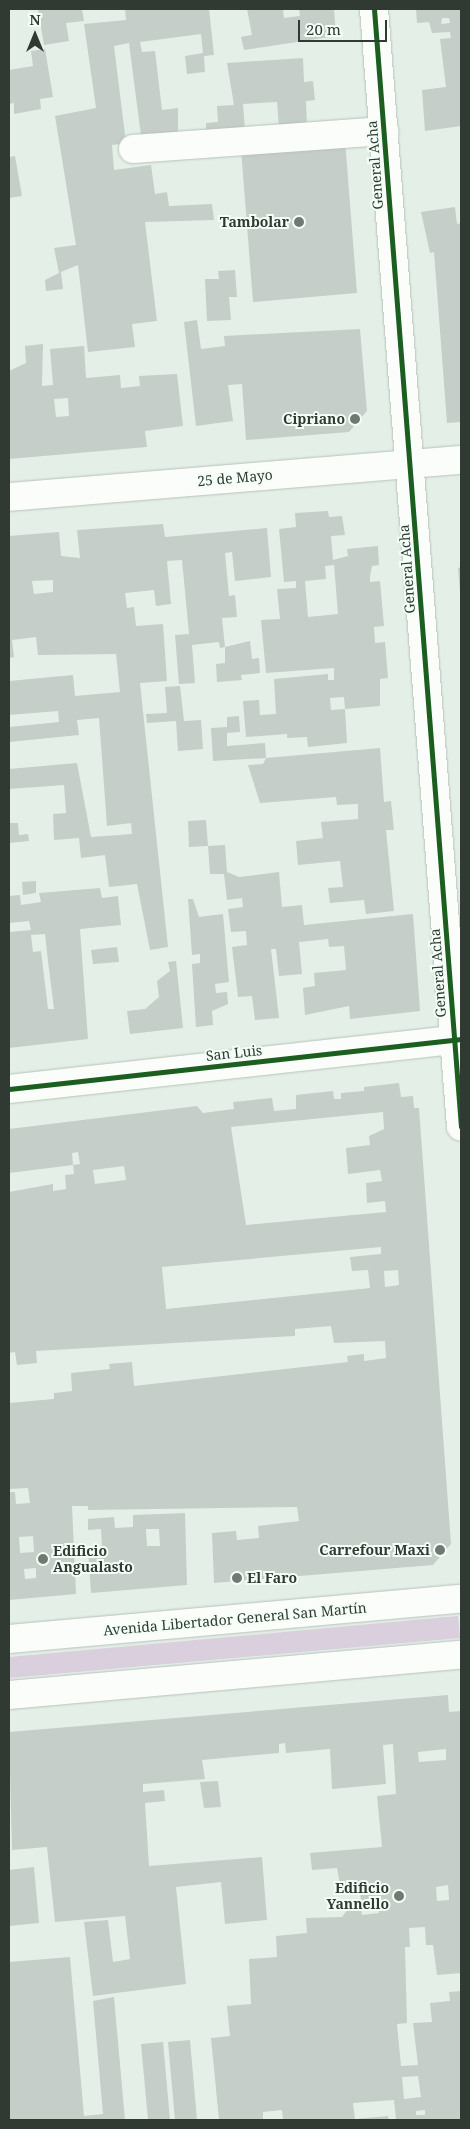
<!DOCTYPE html>
<html>
<head>
<meta charset="utf-8">
<style>
	body { margin:0 }
	#map { position:relative; width:470px; height:2129px; overflow:hidden; background:#e4f0e7; font-family:"Noto Serif",serif }
	div>[style] { position:absolute }
	[style*='--x'] { left:calc(var(--x)*1px); top:calc(var(--y)*1px); width:calc(var(--w)*1px); rotate:calc(var(--a)*1deg) }
	.green>* { inset:0; background:#d9cfdd }
	.building>* { inset:0; background:#c5cec8 }
	.roads { filter:drop-shadow(0 0 1px #b8c1ba) drop-shadow(0 0 1px #b8c1ba) }
	.minor>* { height:28px; margin:-14px; padding:0 14px; transform-origin:14px; border-radius:14px; background:#fbfdfb }
	.major>* { height:28px; margin:-14px; padding:0 14px; transform-origin:14px; border-radius:14px; background:#fbfdfb }
	.cycleway>* { height:5px; margin:-2.5px; padding:0 2.5px; transform-origin:2.5px; border-radius:2.5px; background:#1b5e20 }
	.dots>* { width:14px; height:14px; translate:-50% -50%; box-sizing:border-box; border:2px solid #f3fff6; border-radius:50% }
	span { translate:-50% -50%; white-space:nowrap; text-align:center; line-height:1.15; -webkit-text-stroke:4px #f3fff6; paint-order:stroke }
	.street-label { font-size:14px; color:#313933 }
	.poi-label { font-size:14px; color:#313933; font-weight:700 }
	.right { translate:-100% -50%; text-align:right }
	.left { translate:0 -50%; text-align:left }
	.frame { position:absolute; inset:0; border:10px solid #313933; pointer-events:none }
	.north { position:absolute; left:10px; top:10px; width:50px; height:50px; -webkit-text-stroke:4px #f3fff6; paint-order:stroke; rotate:0deg; font-size:14px; font-weight:700; line-height:20px; text-align:center; color:#313933 }
	.north::after { content:''; display:block; margin:auto; width:18px; height:22px; background:#313933; clip-path:polygon(50% 0,100% 100%,50% 72%,0 100%) }
	.scale { position:absolute; left:298px; top:20px; width:89px; height:22px; box-sizing:border-box; border:2px solid #313933; border-top:0; padding-left:6px; font-size:15px; line-height:18px; white-space:nowrap; color:#313933; -webkit-text-stroke:4px #f3fff6; paint-order:stroke }
</style>
</head>
<body>
<div id="map">
	<div class="green">
		<i style="clip-path:polygon(458px 1616px,460px 1638px,9px 1678px,9px 1657px)"></i>
	</div>
	<div class="building">
		<i style="clip-path:polygon(38px 9px,82px 9px,84px 21px,66px 23px,69px 41px,44px 45px)"></i>
		<i style="clip-path:polygon(125px 9px,209px 9px,214px 55px,204px 56px,205px 72px,187px 74px,185px 56px,203px 53px,201px 34px,140px 42px,142px 52px,155px 51px,162px 110px,178px 108px,178px 135px,141px 136px,129px 43px,114px 46px,126px 143px,112px 145px,114px 170px,151px 165px,155px 194px,167px 192px,169px 206px,212px 204px,214px 220px,145px 222px,157px 321px,132px 324px,135px 347px,88px 352px,78px 265px,61px 272px,63px 289px,46px 291px,45px 280px,59px 273px,54px 248px,76px 245px,55px 116px,96px 108px,84px 24px,126px 20px)"></i>
		<i style="clip-path:polygon(247px 9px,283px 9px,284px 18px,300px 16px,299px 9px,334px 9px,336px 36px,244px 50px,241px 37px,252px 35px)"></i>
		<i style="clip-path:polygon(evenodd,416px 9px,461px 9px,461px 126px,425px 131px,422px 90px,446px 87px,440px 39px,451px 38px,450px 32px,432px 33px,429px 22px,417px 23px,416px 9px,442px 18px,449px 18px,450px 23px,441px 24px,442px 18px)"></i>
		<i style="clip-path:polygon(45px 49px,53px 97px,40px 99px,41px 109px,14px 114px,14px 103px,9px 104px,9px 70px,33px 66px,31px 51px)"></i>
		<i style="clip-path:polygon(303px 58px,304px 82px,313px 81px,315px 100px,306px 101px,307px 127px,279px 128px,277px 102px,243px 104px,245px 130px,206px 132px,206px 123px,218px 122px,217px 106px,234px 105px,227px 63px)"></i>
		<i style="clip-path:polygon(345px 140px,357px 293px,253px 302px,241px 149px)"></i>
		<i style="clip-path:polygon(15px 156px,22px 196px,9px 198px,9px 157px)"></i>
		<i style="clip-path:polygon(455px 207px,457px 224px,461px 223px,461px 422px,447px 423px,434px 252px,430px 253px,421px 212px)"></i>
		<i style="clip-path:polygon(235px 270px,237px 297px,229px 297px,231px 320px,207px 321px,205px 279px,219px 279px,218px 271px)"></i>
		<i style="clip-path:polygon(197px 320px,201px 349px,225px 346px,224px 336px,360px 329px,367px 411px,349px 432px,246px 440px,242px 384px,228px 385px,233px 421px,196px 426px,184px 322px)"></i>
		<i style="clip-path:polygon(evenodd,43px 344px,42px 386px,53px 385px,50px 349px,84px 346px,86px 378px,120px 375px,121px 388px,140px 386px,139px 376px,177px 374px,183px 426px,145px 431px,147px 447px,9px 459px,9px 371px,26px 363px,25px 346px,43px 344px,68px 398px,69px 416px,56px 417px,54px 399px,68px 398px)"></i>
		<i style="clip-path:polygon(evenodd,328px 511px,329px 517px,342px 516px,345px 535px,331px 536px,333px 560px,348px 556px,347px 549px,378px 546px,379px 565px,372px 566px,370px 576px,370px 582px,380px 581px,384px 626px,374px 627px,375px 643px,385px 642px,388px 678px,380px 679px,380px 706px,345px 709px,347px 743px,308px 747px,307px 737px,287px 738px,287px 734px,246px 737px,243px 701px,259px 700px,260px 715px,276px 714px,274px 679px,328px 674px,328px 680px,334px 680px,334px 668px,266px 673px,261px 620px,280px 619px,277px 589px,296px 588px,296px 581px,284px 582px,279px 529px,296px 527px,295px 513px,328px 511px,334px 565px,338px 614px,308px 617px,305px 581px,326px 579px,325px 566px,334px 565px,328px 511px,344px 697px,345px 709px,331px 710px,330px 698px,344px 697px)"></i>
		<i style="clip-path:polygon(evenodd,163px 524px,165px 537px,267px 528px,271px 577px,235px 581px,232px 552px,225px 553px,229px 596px,235px 595px,237px 617px,222px 618px,225px 647px,250px 641px,252px 659px,259px 658px,260px 673px,241px 675px,242px 680px,217px 682px,216px 664px,225px 663px,225px 647px,220px 648px,219px 642px,192px 645px,195px 683px,179px 684px,175px 635px,189px 634px,182px 560px,167px 561px,171px 604px,156px 606px,154px 590px,125px 593px,127px 608px,134px 607px,136px 626px,163px 624px,167px 681px,140px 683px,168px 947px,150px 950px,137px 884px,109px 887px,105px 855px,81px 858px,79px 838px,54px 840px,53px 814px,66px 813px,64px 785px,9px 789px,9px 769px,77px 763px,91px 837px,132px 834px,131px 823px,107px 826px,99px 718px,77px 720px,79px 735px,9px 742px,9px 727px,59px 722px,58px 711px,9px 715px,9px 681px,73px 675px,75px 696px,120px 692px,116px 654px,38px 655px,36px 637px,12px 640px,14px 657px,9px 658px,9px 536px,59px 532px,61px 556px,80px 558px,77px 530px,163px 524px,53px 580px,53px 592px,34px 594px,32px 581px,53px 580px)"></i>
		<i style="clip-path:polygon(461px 567px,461px 592px,460px 592px,458px 568px)"></i>
		<i style="clip-path:polygon(180px 686px,184px 721px,201px 720px,203px 749px,178px 751px,176px 721px,147px 723px,146px 714px,167px 713px,165px 687px)"></i>
		<i style="clip-path:polygon(239px 716px,240px 732px,227px 733px,227px 746px,265px 743px,266px 758px,213px 761px,211px 728px,227px 727px,227px 717px)"></i>
		<i style="clip-path:polygon(380px 748px,384px 802px,391px 801px,394px 830px,386px 830px,394px 911px,366px 914px,364px 900px,330px 903px,328px 888px,343px 887px,340px 861px,298px 865px,296px 841px,323px 838px,321px 822px,358px 819px,358px 804px,337px 805px,336px 797px,260px 803px,248px 765px,263px 764px,266px 758px)"></i>
		<i style="clip-path:polygon(206px 820px,208px 846px,189px 847px,188px 821px)"></i>
		<i style="clip-path:polygon(9px 823px,18px 823px,19px 835px,28px 834px,29px 841px,9px 843px)"></i>
		<i style="clip-path:polygon(225px 845px,227px 872px,239px 877px,279px 872px,282px 907px,302px 905px,304px 925px,413px 914px,420px 1011px,350px 1019px,349px 1006px,305px 1015px,303px 988px,315px 986px,314px 973px,346px 970px,344px 946px,329px 947px,328px 939px,299px 942px,302px 974px,279px 976px,276px 949px,271px 949px,279px 1018px,255px 1020px,252px 996px,238px 997px,232px 947px,247px 945px,246px 931px,231px 932px,228px 909px,243px 907px,242px 898px,227px 900px,224px 874px,210px 874px,208px 846px)"></i>
		<i style="clip-path:polygon(36px 881px,36px 893px,23px 895px,22px 882px)"></i>
		<i style="clip-path:polygon(evenodd,100px 888px,102px 898px,118px 896px,121px 925px,80px 929px,88px 1039px,9px 1048px,9px 932px,31px 930px,29px 921px,9px 923px,9px 896px,20px 895px,21px 905px,41px 902px,39px 893px,100px 888px,45px 934px,48px 961px,54px 1009px,48px 1009px,41px 951px,33px 952px,31px 935px,45px 934px)"></i>
		<i style="clip-path:polygon(188px 899px,193px 899px,199px 917px,223px 914px,229px 982px,215px 984px,216px 993px,227px 992px,228px 1004px,212px 1011px,213px 1025px,196px 1027px,192px 964px,200px 963px,200px 954px,192px 955px)"></i>
		<i style="clip-path:polygon(117px 947px,119px 962px,93px 964px,91px 950px)"></i>
		<i style="clip-path:polygon(176px 961px,183px 1028px,130px 1034px,127px 1011px,145px 1009px,159px 997px,157px 981px,170px 971px,168px 962px)"></i>
		<i style="clip-path:polygon(evenodd,399px 1083px,401px 1097px,413px 1096px,414px 1108px,419px 1108px,451px 1544px,433px 1565px,214px 1583px,212px 1533px,236px 1531px,237px 1540px,259px 1538px,258px 1526px,299px 1521px,297px 1507px,88px 1510px,88px 1506px,72px 1506px,76px 1594px,9px 1600px,9px 1492px,15px 1492px,16px 1504px,30px 1503px,28px 1488px,9px 1489px,9px 1403px,54px 1399px,54px 1393px,72px 1391px,71px 1373px,110px 1369px,109px 1364px,132px 1362px,134px 1386px,348px 1362px,347px 1356px,364px 1354px,364px 1361px,386px 1358px,385px 1341px,334px 1343px,331px 1326px,295px 1329px,295px 1336px,36px 1351px,37px 1363px,17px 1365px,15px 1352px,9px 1353px,9px 1192px,53px 1184px,53px 1191px,66px 1189px,65px 1175px,74px 1174px,73px 1165px,80px 1164px,78px 1152px,72px 1153px,73px 1165px,9px 1173px,9px 1129px,197px 1106px,203px 1113px,234px 1109px,233px 1102px,272px 1098px,274px 1111px,296px 1109px,296px 1095px,333px 1091px,334px 1099px,341px 1099px,341px 1093px,364px 1091px,364px 1087px,399px 1083px,383px 1112px,384px 1129px,369px 1136px,370px 1145px,346px 1148px,348px 1174px,380px 1170px,382px 1181px,366px 1183px,367px 1203px,385px 1201px,386px 1212px,246px 1225px,231px 1127px,383px 1112px,399px 1083px,124px 1166px,126px 1180px,95px 1184px,93px 1170px,124px 1166px,399px 1083px,381px 1247px,381px 1254px,350px 1257px,352px 1271px,368px 1270px,370px 1288px,166px 1309px,162px 1267px,381px 1247px,399px 1083px,398px 1270px,399px 1285px,385px 1287px,384px 1271px,398px 1270px,399px 1083px,33px 1536px,34px 1552px,20px 1553px,19px 1537px,33px 1536px,399px 1083px,36px 1568px,36px 1578px,25px 1579px,24px 1569px,36px 1568px)"></i>
		<i style="clip-path:polygon(evenodd,185px 1513px,187px 1585px,91px 1593px,88px 1550px,102px 1549px,101px 1529px,88px 1530px,88px 1519px,114px 1517px,115px 1528px,133px 1527px,133px 1515px,185px 1513px,146px 1529px,159px 1529px,160px 1546px,147px 1546px,146px 1529px)"></i>
		<i style="clip-path:polygon(evenodd,448px 1695px,449px 1712px,461px 1711px,461px 1973px,437px 1975px,433px 1945px,426px 1945px,425px 1927px,409px 1928px,410px 1947px,405px 1947px,407px 2023px,397px 2024px,401px 2066px,418px 2065px,413px 2023px,432px 2022px,430px 2003px,450px 2001px,449px 1992px,461px 1991px,461px 2120px,396px 2120px,394px 2100px,353px 2103px,355px 2119px,388px 2116px,389px 2120px,283px 2120px,282px 2110px,263px 2112px,263px 2120px,219px 2120px,211px 2038px,230px 2036px,227px 2006px,251px 2004px,249px 1959px,277px 1957px,276px 1936px,307px 1933px,306px 1918px,342px 1917px,348px 1909px,361px 1907px,362px 1915px,379px 1913px,377px 1899px,361px 1900px,360px 1893px,341px 1891px,337px 1868px,312px 1870px,310px 1853px,382px 1847px,377px 1796px,396px 1794px,393px 1744px,383px 1745px,386px 1784px,332px 1789px,330px 1749px,286px 1753px,285px 1743px,279px 1744px,279px 1753px,202px 1760px,205px 1779px,143px 1784px,143px 1792px,164px 1790px,165px 1801px,145px 1803px,149px 1866px,262px 1857px,267px 1920px,225px 1924px,221px 1882px,176px 1887px,186px 1984px,93px 1996px,84px 1922px,108px 1920px,113px 1962px,130px 1959px,125px 1916px,55px 1922px,47px 1847px,12px 1850px,9px 1732px,448px 1695px,446px 1749px,446px 1760px,419px 1762px,418px 1752px,446px 1749px,448px 1695px,448px 1885px,449px 1900px,437px 1901px,436px 1887px,448px 1885px,448px 1695px,418px 2076px,421px 2097px,404px 2099px,402px 2077px,418px 2076px,448px 1695px,425px 2110px,425px 2115px,416px 2115px,416px 2111px,425px 2110px)"></i>
		<i style="clip-path:polygon(218px 1781px,221px 1807px,204px 1808px,200px 1782px)"></i>
		<i style="clip-path:polygon(34px 1867px,39px 1923px,9px 1926px,9px 1870px)"></i>
		<i style="clip-path:polygon(70px 1957px,84px 2116px,103px 2114px,93px 2001px,114px 1997px,125px 2120px,9px 2120px,9px 1962px)"></i>
		<i style="clip-path:polygon(190px 2040px,197px 2120px,175px 2120px,168px 2042px)"></i>
		<i style="clip-path:polygon(163px 2042px,170px 2120px,148px 2120px,141px 2044px)"></i>
	</div>
	<div class="roads">
		<div class="minor">
			<i style="--x:374;--y:9;--w:1121;--a:85.55"></i>
			<i style="--x:133;--y:149;--w:252;--a:-4.1"></i>
			<i style="--x:9;--y:497;--w:454;--a:-4.7"></i>
			<i style="--x:9;--y:1089;--w:455;--a:-6.3"></i>
		</div>
		<div class="major">
			<i style="--x:9;--y:1639;--w:454;--a:-5.1"></i>
			<i style="--x:9;--y:1695;--w:454;--a:-5.1"></i>
		</div>
	</div>
	<div class="cycleway">
		<i style="--x:374;--y:9;--w:1121;--a:85.55"></i>
		<i style="--x:9;--y:1089;--w:455;--a:-6.3"></i>
	</div>
	<div class="dots">
		<i style="left:299px;top:222px;background:#707972"></i>
		<i style="left:355px;top:419px;background:#707972"></i>
		<i style="left:440px;top:1550px;background:#707972"></i>
		<i style="left:43px;top:1559px;background:#707972"></i>
		<i style="left:237px;top:1578px;background:#707972"></i>
		<i style="left:399px;top:1896px;background:#707972"></i>
	</div>
	<div class="street-label">
		<span style="left:375px;top:165px;rotate:-94deg">General Acha</span>
		<span style="left:235px;top:478px;rotate:-5deg">25 de Mayo</span>
		<span style="left:407px;top:569px;rotate:-94deg">General Acha</span>
		<span style="left:438px;top:973px;rotate:-94deg">General Acha</span>
		<span style="left:234px;top:1053px;rotate:-6deg">San Luis</span>
		<span style="left:235px;top:1619px;rotate:-5deg">Avenida Libertador General San Martín</span>
	</div>
	<div class="poi-label">
		<span class="right" style="left:289px;top:222px">Tambolar</span>
		<span class="right" style="left:345px;top:419px">Cipriano</span>
		<span class="right" style="left:430px;top:1550px">Carrefour Maxi</span>
		<span class="left" style="left:53px;top:1559px">Edificio<br>Angualasto</span>
		<span class="left" style="left:247px;top:1578px">El Faro</span>
		<span class="right" style="left:389px;top:1896px">Edificio<br>Yannello</span>
	</div>
	<div class="frame"></div>
	<div class="north">N</div>
	<div class="scale">20 m</div>
</div>
</body>
</html>
